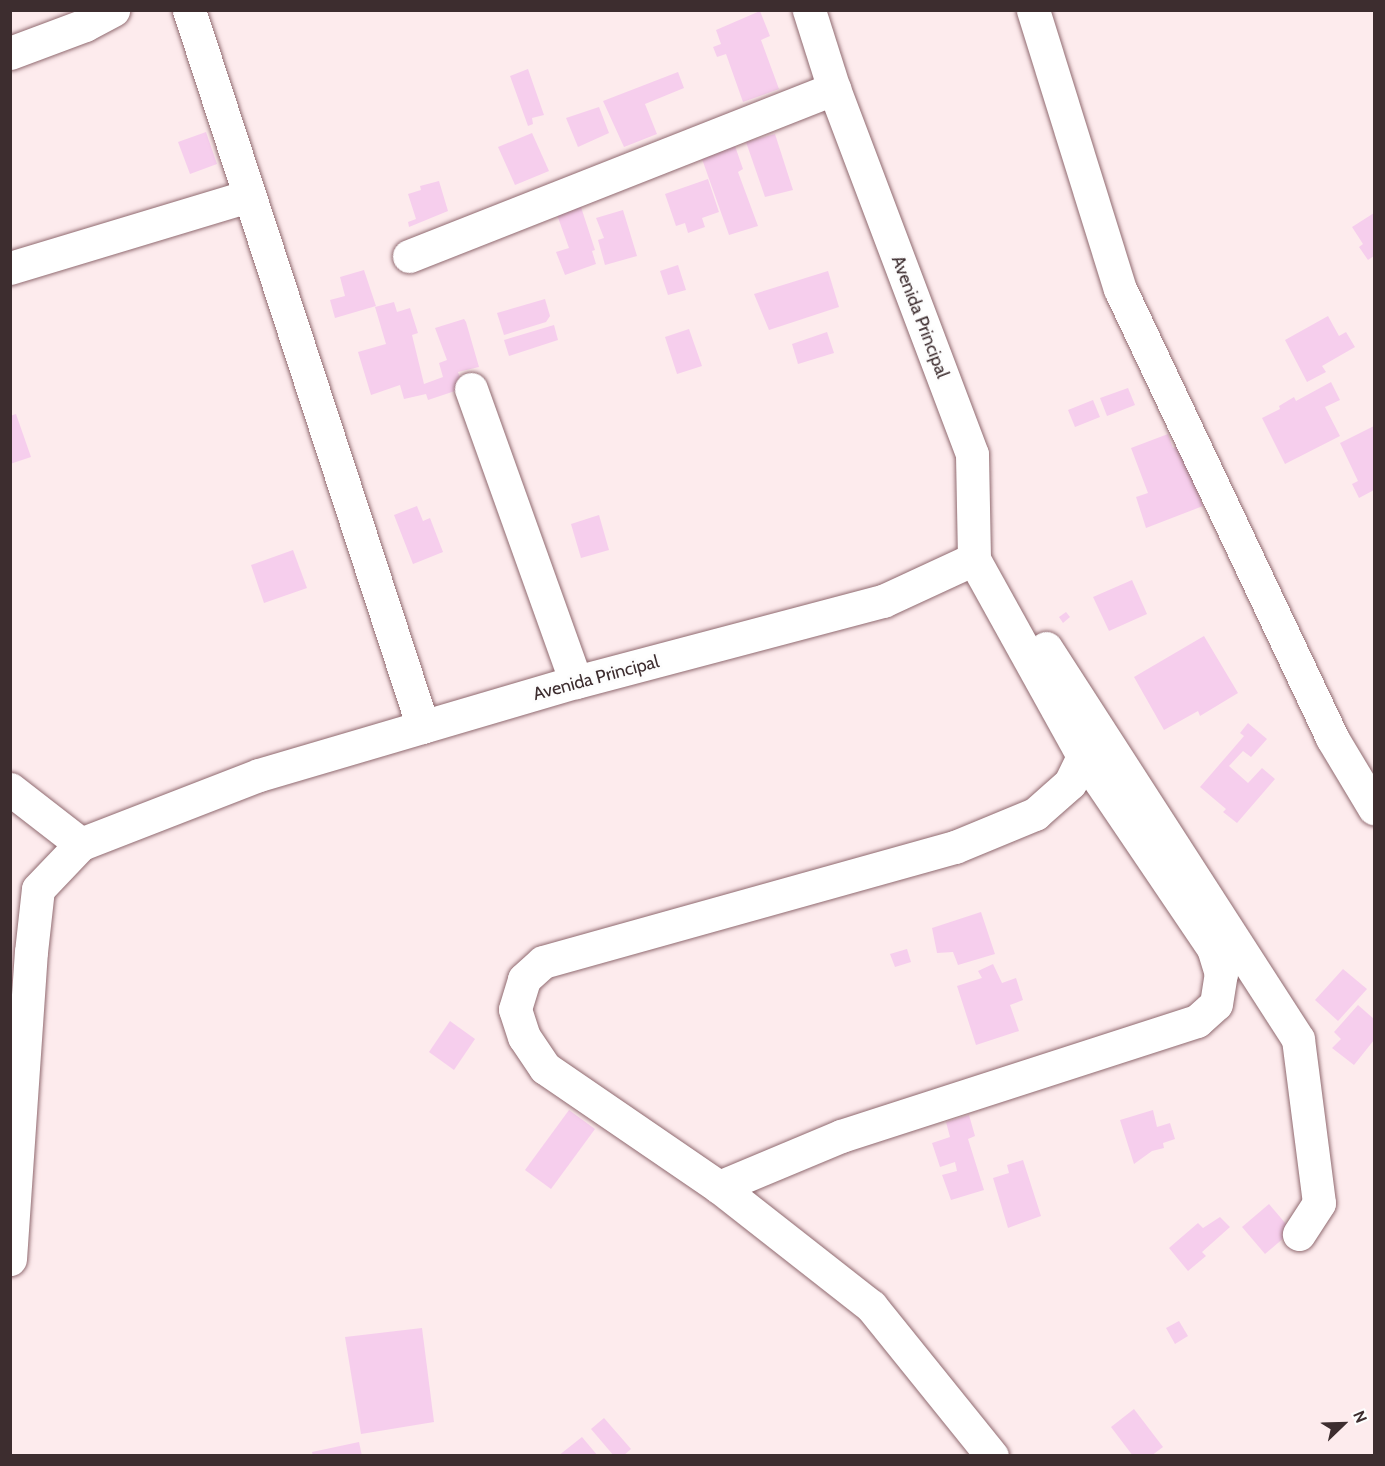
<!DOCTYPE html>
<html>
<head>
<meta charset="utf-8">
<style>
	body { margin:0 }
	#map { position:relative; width:1385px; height:1466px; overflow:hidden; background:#fdebed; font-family:Cabin,sans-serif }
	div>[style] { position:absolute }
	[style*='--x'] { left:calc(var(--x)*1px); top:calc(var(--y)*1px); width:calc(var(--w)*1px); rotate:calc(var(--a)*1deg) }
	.building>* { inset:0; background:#f6ceed }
	.roads { filter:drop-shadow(0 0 2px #906a70) drop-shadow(0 0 2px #906a70) }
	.minor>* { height:33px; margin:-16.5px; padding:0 16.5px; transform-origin:16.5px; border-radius:16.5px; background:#fff }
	span { translate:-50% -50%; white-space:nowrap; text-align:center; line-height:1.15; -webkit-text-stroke:5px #fdfdfd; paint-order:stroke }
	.street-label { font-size:18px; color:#3d2d2f }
	.frame { position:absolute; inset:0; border:12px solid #3d2d2f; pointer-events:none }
	.north { position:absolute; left:1313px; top:1394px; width:60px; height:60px; -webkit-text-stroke:4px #fdfdfd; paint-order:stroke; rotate:67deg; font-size:16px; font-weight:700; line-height:24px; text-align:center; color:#3d2d2f }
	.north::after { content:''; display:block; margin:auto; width:21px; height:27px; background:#3d2d2f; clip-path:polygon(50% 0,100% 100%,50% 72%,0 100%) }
</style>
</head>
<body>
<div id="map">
	<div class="building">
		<i style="clip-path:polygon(760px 11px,770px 36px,761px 40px,779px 89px,743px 102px,726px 54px,717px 57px,713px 47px,721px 44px,716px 30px)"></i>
		<i style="clip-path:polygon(528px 69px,544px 115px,532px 118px,533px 124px,528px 126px,510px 76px)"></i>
		<i style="clip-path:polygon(678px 72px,684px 88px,645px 104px,657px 134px,624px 147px,603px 101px)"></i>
		<i style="clip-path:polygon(599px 107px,609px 133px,578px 147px,566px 118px)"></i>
		<i style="clip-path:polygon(206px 132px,217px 164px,190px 174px,178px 142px)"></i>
		<i style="clip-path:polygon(532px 133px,549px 171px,515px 185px,498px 147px)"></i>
		<i style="clip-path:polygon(775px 134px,793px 190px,765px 197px,746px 142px)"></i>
		<i style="clip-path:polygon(735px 146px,743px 169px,738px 172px,758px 226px,729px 235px,702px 159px)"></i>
		<i style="clip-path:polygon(708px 179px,719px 212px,702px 218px,705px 227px,688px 233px,685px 223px,676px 226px,665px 194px)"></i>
		<i style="clip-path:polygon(439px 181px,448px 211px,409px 227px,408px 222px,416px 219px,408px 194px,421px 190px,420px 186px)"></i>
		<i style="clip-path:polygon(580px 204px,595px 250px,592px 251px,596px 264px,565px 275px,556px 252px,569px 248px,556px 212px)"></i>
		<i style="clip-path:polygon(623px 210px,637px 256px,605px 265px,598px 240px,604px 238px,596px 218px)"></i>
		<i style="clip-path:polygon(1374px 213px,1374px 256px,1368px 260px,1359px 247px,1363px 244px,1352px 227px)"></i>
		<i style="clip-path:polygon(678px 265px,686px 290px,668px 295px,660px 271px)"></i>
		<i style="clip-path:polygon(364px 270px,376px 306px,335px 318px,330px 300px,345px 296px,340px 277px)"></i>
		<i style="clip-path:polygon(828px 271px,839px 307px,769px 330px,754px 294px)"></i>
		<i style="clip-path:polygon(545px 299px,550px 316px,546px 322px,504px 335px,497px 313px)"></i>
		<i style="clip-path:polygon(394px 302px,397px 312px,410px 308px,418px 333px,412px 335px,424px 384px,443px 377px,439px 363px,447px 360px,435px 328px,464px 319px,466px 322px,479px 367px,458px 372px,464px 388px,428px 400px,426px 394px,404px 399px,400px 385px,371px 395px,358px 352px,386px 344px,375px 307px)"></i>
		<i style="clip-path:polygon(1328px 316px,1339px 336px,1346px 332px,1355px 347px,1322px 366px,1326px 372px,1307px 382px,1285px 340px)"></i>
		<i style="clip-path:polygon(554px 325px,558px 340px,509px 356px,504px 340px)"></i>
		<i style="clip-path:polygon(689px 329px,702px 366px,677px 374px,665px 337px)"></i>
		<i style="clip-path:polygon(827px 332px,834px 353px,798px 364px,792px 344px)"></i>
		<i style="clip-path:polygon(1331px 382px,1340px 400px,1325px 407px,1340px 436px,1285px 464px,1262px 418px,1280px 409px,1279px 406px,1294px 397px,1296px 401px)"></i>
		<i style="clip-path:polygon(1128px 388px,1135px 405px,1107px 416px,1100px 398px)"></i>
		<i style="clip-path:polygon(1093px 400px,1100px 417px,1075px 427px,1068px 410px)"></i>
		<i style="clip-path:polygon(16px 414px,31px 457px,10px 464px,10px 416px)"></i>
		<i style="clip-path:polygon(1374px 426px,1374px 490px,1359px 498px,1352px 484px,1358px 481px,1340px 443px)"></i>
		<i style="clip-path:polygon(1168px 434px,1173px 448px,1180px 445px,1203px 506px,1146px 528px,1136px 497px,1148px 493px,1131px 448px)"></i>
		<i style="clip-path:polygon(417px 506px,423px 521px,430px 518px,443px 552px,413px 564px,394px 515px)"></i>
		<i style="clip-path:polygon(599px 515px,609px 550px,581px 558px,571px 524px)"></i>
		<i style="clip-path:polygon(293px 550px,307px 588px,264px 603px,251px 565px)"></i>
		<i style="clip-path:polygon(1132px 580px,1147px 614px,1109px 631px,1093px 597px)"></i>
		<i style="clip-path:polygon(1066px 612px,1070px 617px,1063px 623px,1059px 617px)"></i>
		<i style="clip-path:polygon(1204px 636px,1238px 693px,1200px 716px,1198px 711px,1164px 730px,1134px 677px)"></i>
		<i style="clip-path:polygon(1248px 723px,1267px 739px,1251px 757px,1243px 751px,1229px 766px,1248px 783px,1262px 768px,1275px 779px,1237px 823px,1223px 812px,1226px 809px,1200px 787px,1244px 736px,1240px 733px)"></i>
		<i style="clip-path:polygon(981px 912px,995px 954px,958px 965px,953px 952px,937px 953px,932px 928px)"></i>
		<i style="clip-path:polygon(907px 949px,911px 962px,895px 967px,890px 954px)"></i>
		<i style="clip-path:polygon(993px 964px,1002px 983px,1016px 978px,1023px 1000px,1010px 1005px,1019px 1031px,976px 1045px,957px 986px,982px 978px,978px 971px)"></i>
		<i style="clip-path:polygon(1343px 969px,1367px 989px,1338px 1021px,1315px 1000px)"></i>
		<i style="clip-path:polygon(1358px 1005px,1374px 1019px,1374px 1040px,1354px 1065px,1332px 1048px,1341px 1039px,1334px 1032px)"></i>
		<i style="clip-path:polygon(450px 1021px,475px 1039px,454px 1070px,429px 1052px)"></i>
		<i style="clip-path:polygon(569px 1110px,595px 1129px,551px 1189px,525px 1170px)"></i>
		<i style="clip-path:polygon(1153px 1110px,1157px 1127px,1170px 1123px,1175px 1139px,1163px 1143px,1164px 1148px,1152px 1151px,1134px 1164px,1120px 1120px)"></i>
		<i style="clip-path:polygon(969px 1115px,975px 1136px,968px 1139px,984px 1190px,951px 1200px,942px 1175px,957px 1171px,955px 1162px,940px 1167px,932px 1143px,950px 1137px,946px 1122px)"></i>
		<i style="clip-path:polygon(1023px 1160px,1041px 1216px,1008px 1228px,993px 1178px,1009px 1173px,1007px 1165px)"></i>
		<i style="clip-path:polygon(1269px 1204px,1292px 1231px,1265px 1254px,1242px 1227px)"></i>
		<i style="clip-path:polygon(1220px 1217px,1230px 1227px,1202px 1252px,1206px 1256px,1188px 1271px,1169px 1248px,1198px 1223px,1203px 1228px)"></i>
		<i style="clip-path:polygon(1179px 1321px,1188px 1336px,1175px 1344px,1166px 1328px)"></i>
		<i style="clip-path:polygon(422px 1328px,434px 1422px,361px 1434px,345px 1337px)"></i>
		<i style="clip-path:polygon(1134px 1409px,1163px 1447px,1151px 1456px,1133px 1456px,1111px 1427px)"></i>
		<i style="clip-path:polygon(604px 1418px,631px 1449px,623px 1456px,614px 1456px,591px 1429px)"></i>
		<i style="clip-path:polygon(582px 1437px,598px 1456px,558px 1456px)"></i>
		<i style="clip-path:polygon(359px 1442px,362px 1456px,313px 1456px,312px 1452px)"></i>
	</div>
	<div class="roads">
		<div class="minor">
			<i style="--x:189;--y:10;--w:754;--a:71.93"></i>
			<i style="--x:1033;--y:10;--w:292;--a:72.7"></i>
			<i style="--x:1120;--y:289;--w:497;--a:64.7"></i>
			<i style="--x:1332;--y:738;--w:82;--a:59"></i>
			<i style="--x:10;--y:53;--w:80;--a:-20.5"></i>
			<i style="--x:85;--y:25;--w:32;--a:-28"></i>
			<i style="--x:409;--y:256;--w:457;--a:-21.5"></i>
			<i style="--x:10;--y:268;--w:249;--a:-16.8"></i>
			<i style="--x:471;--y:389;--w:311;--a:70.3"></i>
			<i style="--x:1046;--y:648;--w:465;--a:57.2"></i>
			<i style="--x:1298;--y:1039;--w:165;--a:82.7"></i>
			<i style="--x:1319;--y:1203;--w:37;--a:123"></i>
			<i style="--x:10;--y:789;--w:90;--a:37.8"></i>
			<i style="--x:719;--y:1187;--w:132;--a:-22.7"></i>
			<i style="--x:841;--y:1136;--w:374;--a:-17.9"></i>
			<i style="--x:1197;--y:1021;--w:25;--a:-42"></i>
			<i style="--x:1216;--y:1004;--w:30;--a:-81"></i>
			<i style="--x:1221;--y:974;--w:27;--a:-107"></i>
			<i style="--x:1213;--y:948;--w:232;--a:-124.1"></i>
			<i style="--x:1083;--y:756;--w:225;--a:-119"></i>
			<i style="--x:10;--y:1259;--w:308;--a:-86.1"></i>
			<i style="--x:31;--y:952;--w:63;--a:-83.7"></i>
			<i style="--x:38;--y:889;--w:62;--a:-46.3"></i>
			<i style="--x:81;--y:844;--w:191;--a:-21.2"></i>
			<i style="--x:259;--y:775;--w:330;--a:-16.4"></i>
			<i style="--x:576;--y:682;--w:318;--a:-14.8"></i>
			<i style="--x:883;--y:601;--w:100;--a:-24.8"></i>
			<i style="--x:974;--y:559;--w:105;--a:-91.1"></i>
			<i style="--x:972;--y:454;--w:390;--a:-110.7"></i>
			<i style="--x:834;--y:89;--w:83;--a:-107.6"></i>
			<i style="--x:992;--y:1456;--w:193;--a:-128.9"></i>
			<i style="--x:871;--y:1306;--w:193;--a:-141.9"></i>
			<i style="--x:719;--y:1187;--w:211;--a:-145.6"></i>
			<i style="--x:545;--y:1068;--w:37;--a:-124"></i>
			<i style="--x:524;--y:1037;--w:29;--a:-108"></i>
			<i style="--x:515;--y:1009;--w:31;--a:-73"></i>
			<i style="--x:524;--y:979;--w:25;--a:-42"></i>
			<i style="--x:543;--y:962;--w:428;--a:-15.6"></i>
			<i style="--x:955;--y:847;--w:87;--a:-22.4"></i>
			<i style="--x:1035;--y:814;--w:47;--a:-41.5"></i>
			<i style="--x:1070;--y:783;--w:30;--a:-64"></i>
		</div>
	</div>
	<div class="street-label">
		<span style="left:920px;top:317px;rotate:69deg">Avenida Principal</span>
		<span style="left:596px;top:678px;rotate:-15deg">Avenida Principal</span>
	</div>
	<div class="frame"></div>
	<div class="north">N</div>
</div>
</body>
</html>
